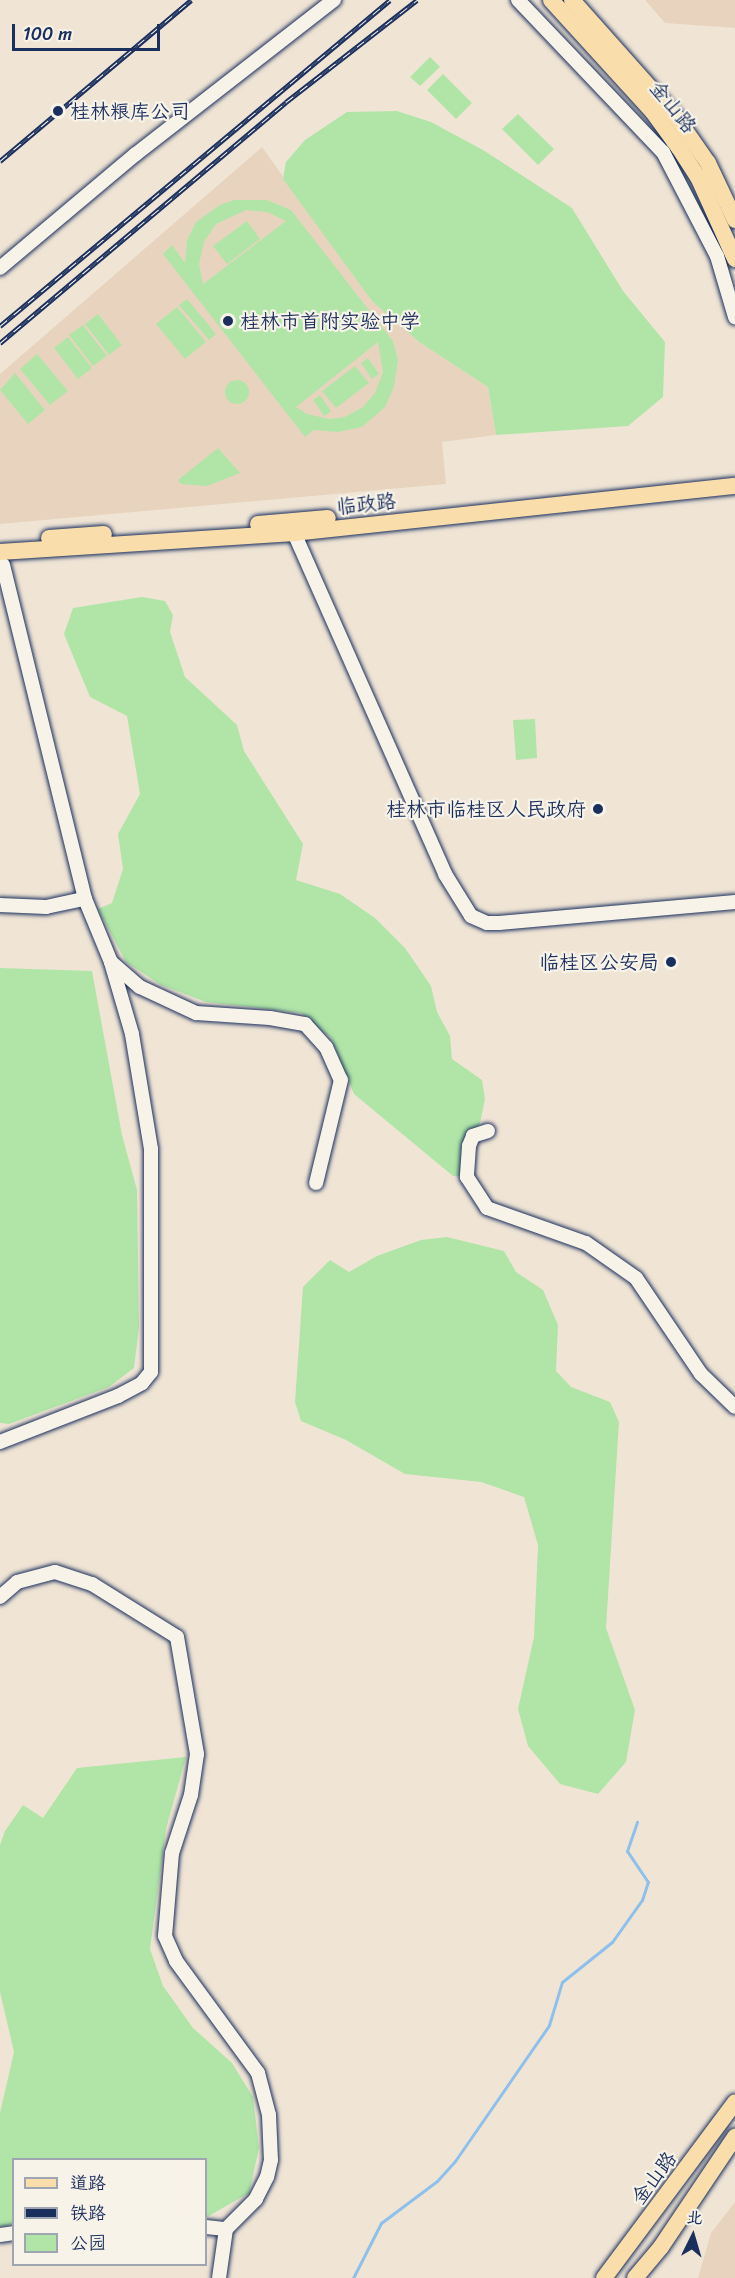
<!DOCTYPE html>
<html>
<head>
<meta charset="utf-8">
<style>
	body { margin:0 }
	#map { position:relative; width:735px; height:2278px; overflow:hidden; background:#f0e5d5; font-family:Sriracha,"LXGW WenKai TC",sans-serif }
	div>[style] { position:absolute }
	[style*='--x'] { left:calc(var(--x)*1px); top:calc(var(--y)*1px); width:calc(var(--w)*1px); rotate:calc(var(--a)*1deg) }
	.built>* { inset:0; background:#e8d4be }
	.green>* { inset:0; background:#b0e5a7 }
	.round { border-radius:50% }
	.stream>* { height:3px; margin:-1.5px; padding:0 1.5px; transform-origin:1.5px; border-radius:1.5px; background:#8fc0eb }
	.roads { filter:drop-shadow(0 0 2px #1b2f5e) drop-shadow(0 0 2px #1b2f5e) }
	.minor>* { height:14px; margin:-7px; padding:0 7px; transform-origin:7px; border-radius:7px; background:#f7f3e8 }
	.major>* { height:16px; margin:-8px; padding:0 8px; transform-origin:8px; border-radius:8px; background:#f9deab }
	.rail>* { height:5px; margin-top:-2.5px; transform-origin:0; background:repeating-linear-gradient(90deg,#f7f3e8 0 9px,#1b2f5e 0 18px); box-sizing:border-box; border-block:2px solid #1b2f5e }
	.dots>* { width:16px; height:16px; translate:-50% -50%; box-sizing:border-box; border:3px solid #f7f3e8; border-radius:50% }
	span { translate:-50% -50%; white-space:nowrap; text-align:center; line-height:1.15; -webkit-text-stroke:4.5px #f7f3e8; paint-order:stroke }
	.street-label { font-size:20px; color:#1b2f5e }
	.poi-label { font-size:20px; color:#1b2f5e }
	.left { translate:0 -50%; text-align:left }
	.right { translate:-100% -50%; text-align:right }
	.legend { position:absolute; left:12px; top:2158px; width:195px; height:108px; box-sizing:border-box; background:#f7f3e8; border:2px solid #9fa5b1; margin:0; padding:8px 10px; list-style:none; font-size:18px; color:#1b2f5e }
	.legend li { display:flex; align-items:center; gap:12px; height:30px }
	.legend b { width:30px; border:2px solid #9fa5b1 }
	.north { position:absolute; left:663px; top:2206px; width:60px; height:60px; -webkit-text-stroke:4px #f7f3e8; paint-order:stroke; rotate:5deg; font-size:16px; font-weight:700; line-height:24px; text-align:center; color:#1b2f5e }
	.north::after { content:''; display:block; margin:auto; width:21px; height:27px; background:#1b2f5e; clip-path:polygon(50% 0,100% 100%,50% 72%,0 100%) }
	.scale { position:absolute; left:12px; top:24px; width:148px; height:27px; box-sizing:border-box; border:3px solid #1b2f5e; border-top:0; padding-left:8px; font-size:18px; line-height:21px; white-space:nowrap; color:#1b2f5e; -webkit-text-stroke:4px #f7f3e8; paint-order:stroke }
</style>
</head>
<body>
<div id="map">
	<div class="built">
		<i style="clip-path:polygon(645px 0,735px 0,735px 28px,665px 23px)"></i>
		<i style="clip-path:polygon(262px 147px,372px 301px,419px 342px,488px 387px,496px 435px,442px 442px,446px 484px,0 524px,0 374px)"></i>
		<i style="clip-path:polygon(735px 2202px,735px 2278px,698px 2278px,711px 2233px)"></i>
	</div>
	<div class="green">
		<i style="clip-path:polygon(430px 57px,440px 67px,420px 86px,410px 77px)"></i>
		<i style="clip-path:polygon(443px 74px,472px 103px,456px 119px,427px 90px)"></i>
		<i style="clip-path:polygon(397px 111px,431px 122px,483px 150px,572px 208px,623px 291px,665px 342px,663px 397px,628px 426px,496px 435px,488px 387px,419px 342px,372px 301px,283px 179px,286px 162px,305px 140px,347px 112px)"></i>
		<i style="clip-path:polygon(518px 114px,554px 149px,538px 165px,502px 129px)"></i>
		<i style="clip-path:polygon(evenodd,234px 200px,267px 200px,291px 210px,393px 341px,398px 360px,394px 387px,385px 407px,362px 427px,338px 432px,313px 430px,305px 437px,163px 254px,172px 245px,185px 263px,187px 240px,196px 222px,220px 205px,234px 200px,246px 210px,267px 212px,286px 221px,203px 284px,199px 264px,204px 242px,216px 224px,246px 210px,234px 200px,378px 342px,383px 372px,375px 393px,363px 407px,345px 417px,329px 419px,307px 414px,296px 407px,378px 342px)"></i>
		<i style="clip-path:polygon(247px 221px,260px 239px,227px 264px,213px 246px)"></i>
		<i style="clip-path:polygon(187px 299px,216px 334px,209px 340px,179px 305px)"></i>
		<i style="clip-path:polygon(177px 307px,206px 342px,185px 359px,156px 324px)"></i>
		<i style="clip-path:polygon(98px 314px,122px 345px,109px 355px,85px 324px)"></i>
		<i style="clip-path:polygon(83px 325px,107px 356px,93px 366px,69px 335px)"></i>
		<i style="clip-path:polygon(68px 337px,92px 368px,78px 379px,54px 348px)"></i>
		<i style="clip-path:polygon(37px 354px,68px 391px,50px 405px,20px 369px)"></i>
		<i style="clip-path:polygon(368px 358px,379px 374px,372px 379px,361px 363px)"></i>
		<i style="clip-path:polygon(355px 366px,369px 383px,336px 408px,322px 391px)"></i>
		<i style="clip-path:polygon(15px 373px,45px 410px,28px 424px,0 390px)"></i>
		<i class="round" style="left:225px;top:380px;width:24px;height:24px"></i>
		<i style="clip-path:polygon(320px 395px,331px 411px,324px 416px,313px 400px)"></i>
		<i style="clip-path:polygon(218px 448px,240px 473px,207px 486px,181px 484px,178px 480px)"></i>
		<i style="clip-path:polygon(142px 597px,165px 601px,173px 615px,170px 632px,185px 677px,237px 725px,244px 751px,303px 844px,296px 880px,340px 894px,375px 918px,405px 948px,431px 986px,437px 1012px,450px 1036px,452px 1059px,482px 1080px,485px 1099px,480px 1123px,469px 1144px,467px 1177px,453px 1176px,354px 1094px,331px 1038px,301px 1013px,206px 1002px,161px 985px,126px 962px,98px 909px,112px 903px,123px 869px,118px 834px,140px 794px,127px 716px,90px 697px,64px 634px,73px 608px)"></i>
		<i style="clip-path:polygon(535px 719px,537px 758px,516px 760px,513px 720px)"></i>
		<i style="clip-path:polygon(0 968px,92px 971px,122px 1135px,137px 1190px,139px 1327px,134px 1368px,109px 1387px,9px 1424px,0 1423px)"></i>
		<i style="clip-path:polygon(447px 1237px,504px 1251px,516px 1272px,543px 1290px,558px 1325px,556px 1371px,571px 1387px,610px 1402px,619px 1422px,606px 1628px,635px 1710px,626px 1762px,598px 1794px,560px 1784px,528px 1746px,518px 1709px,534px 1637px,538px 1545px,524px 1497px,481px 1482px,405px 1474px,346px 1440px,301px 1421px,295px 1402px,303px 1287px,330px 1260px,349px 1272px,377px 1256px,421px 1240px)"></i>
		<i style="clip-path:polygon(186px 1757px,166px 1829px,150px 1949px,163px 1986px,193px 2028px,232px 2063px,253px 2097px,259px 2148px,249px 2193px,207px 2217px,206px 2160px,14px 2160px,13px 2224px,0 2227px,0 2113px,14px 2052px,0 1992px,0 1845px,5px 1831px,23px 1805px,43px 1818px,77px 1768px)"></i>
	</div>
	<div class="stream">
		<i style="--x:353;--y:2278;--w:62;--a:-63"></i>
		<i style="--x:381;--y:2223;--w:70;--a:-36.9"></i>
		<i style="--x:437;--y:2181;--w:27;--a:-48"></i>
		<i style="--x:455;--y:2161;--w:165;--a:-55.3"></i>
		<i style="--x:549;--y:2025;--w:45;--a:-73.2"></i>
		<i style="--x:562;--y:1982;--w:64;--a:-38.7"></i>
		<i style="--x:612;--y:1942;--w:52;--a:-54.5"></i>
		<i style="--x:642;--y:1900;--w:19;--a:-72"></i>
		<i style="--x:648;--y:1882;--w:37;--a:-124"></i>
		<i style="--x:627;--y:1851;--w:31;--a:-71"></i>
	</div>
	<div class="roads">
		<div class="minor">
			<i style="--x:518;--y:0;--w:210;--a:46.4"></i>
			<i style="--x:663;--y:152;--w:117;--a:62.6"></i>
			<i style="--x:717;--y:256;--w:64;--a:73.6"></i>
			<i style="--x:0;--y:268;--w:177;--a:-40"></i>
			<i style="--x:136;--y:154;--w:251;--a:-37.9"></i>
			<i style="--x:291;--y:526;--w:381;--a:66.1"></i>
			<i style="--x:445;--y:874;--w:49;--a:58.2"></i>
			<i style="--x:471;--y:916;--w:17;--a:24"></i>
			<i style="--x:487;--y:923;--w:12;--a:0"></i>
			<i style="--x:499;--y:923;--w:237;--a:-5.1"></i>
			<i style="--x:3;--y:565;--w:344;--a:76.2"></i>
			<i style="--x:85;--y:899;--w:68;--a:67.6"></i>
			<i style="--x:111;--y:962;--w:38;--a:41"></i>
			<i style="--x:140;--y:987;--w:62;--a:24.9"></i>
			<i style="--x:196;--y:1013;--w:74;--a:3.9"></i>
			<i style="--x:270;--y:1018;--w:36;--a:10"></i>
			<i style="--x:305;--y:1024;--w:31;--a:48"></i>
			<i style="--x:326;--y:1047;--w:36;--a:66"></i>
			<i style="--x:341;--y:1080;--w:106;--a:103.6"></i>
			<i style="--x:0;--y:905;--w:46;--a:2.5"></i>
			<i style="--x:46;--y:907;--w:40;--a:-12"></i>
			<i style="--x:488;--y:1131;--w:16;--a:162"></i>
			<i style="--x:473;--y:1136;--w:11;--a:112"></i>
			<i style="--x:469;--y:1146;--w:31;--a:94"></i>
			<i style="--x:467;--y:1177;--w:37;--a:57"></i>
			<i style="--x:487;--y:1208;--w:105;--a:19.5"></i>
			<i style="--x:586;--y:1243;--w:61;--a:35"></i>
			<i style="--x:636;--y:1278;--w:116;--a:55.9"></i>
			<i style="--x:701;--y:1374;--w:47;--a:44.1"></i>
			<i style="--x:0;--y:1442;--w:127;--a:-21.3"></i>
			<i style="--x:118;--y:1396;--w:27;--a:-28"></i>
			<i style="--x:142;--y:1383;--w:14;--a:-51"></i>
			<i style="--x:151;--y:1372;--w:223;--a:-90"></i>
			<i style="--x:151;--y:1149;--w:117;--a:-99.4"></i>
			<i style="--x:132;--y:1034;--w:75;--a:-106.3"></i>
			<i style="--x:0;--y:1597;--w:23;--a:-41"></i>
			<i style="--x:17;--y:1582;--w:39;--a:-15"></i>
			<i style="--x:55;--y:1572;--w:39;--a:18"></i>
			<i style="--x:92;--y:1584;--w:100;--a:31.9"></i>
			<i style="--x:177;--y:1637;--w:119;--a:80.3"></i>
			<i style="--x:197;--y:1754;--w:41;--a:98.3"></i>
			<i style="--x:191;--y:1795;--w:61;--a:108.1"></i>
			<i style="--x:172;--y:1853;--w:83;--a:94.8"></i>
			<i style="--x:165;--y:1936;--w:27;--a:66"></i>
			<i style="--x:176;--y:1961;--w:139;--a:53.8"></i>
			<i style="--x:258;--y:2073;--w:43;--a:75.3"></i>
			<i style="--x:269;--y:2115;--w:45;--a:87.5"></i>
			<i style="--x:271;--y:2160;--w:17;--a:103"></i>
			<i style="--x:267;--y:2177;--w:25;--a:117"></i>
			<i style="--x:256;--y:2199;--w:42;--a:135"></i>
			<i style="--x:226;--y:2229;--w:49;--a:98.1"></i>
			<i style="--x:206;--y:2227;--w:20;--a:6"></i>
			<i style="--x:0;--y:2235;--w:14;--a:-8"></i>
		</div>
		<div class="major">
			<i style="--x:551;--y:0;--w:151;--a:47.7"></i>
			<i style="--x:653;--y:112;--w:44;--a:54.2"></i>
			<i style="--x:679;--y:148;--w:35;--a:57"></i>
			<i style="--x:698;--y:177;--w:90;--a:65.7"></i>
			<i style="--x:572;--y:0;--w:157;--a:48.4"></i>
			<i style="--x:676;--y:117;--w:56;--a:55.2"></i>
			<i style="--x:708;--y:163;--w:63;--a:64.7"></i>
			<i style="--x:258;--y:524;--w:70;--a:-4.9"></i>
			<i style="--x:49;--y:538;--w:55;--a:-4.2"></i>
			<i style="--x:0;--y:552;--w:295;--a:-3.7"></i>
			<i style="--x:294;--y:533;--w:443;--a:-6.1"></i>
			<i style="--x:604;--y:2278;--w:219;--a:-53.3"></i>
			<i style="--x:635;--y:2278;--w:40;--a:-50"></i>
			<i style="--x:661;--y:2247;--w:133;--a:-56.1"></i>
		</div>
	</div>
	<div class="rail">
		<i style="--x:0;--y:161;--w:250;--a:-40.1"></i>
		<i style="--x:0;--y:326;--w:508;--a:-39.89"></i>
		<i style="--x:0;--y:343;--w:374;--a:-40.1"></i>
		<i style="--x:286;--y:102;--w:166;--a:-37.9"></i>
	</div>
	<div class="dots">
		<i style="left:58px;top:111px;background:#1b2f5e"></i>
		<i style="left:228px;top:321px;background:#1b2f5e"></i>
		<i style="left:598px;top:809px;background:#1b2f5e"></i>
		<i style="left:671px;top:962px;background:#1b2f5e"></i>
	</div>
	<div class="street-label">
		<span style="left:673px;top:107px;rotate:51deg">金山路</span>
		<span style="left:366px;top:504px;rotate:-6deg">临政路</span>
		<span style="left:654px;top:2178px;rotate:-53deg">金山路</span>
	</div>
	<div class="poi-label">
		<span class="left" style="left:70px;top:111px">桂林粮库公司</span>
		<span class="left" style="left:240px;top:321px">桂林市首附实验中学</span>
		<span class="right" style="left:586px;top:809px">桂林市临桂区人民政府</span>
		<span class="right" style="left:659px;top:962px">临桂区公安局</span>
	</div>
	<ul class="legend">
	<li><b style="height:8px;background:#f9deab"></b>道路</li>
	<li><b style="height:8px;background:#1b2f5e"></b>铁路</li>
	<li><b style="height:16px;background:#b0e5a7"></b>公园</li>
	</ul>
	<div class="north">北</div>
	<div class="scale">100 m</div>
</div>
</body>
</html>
